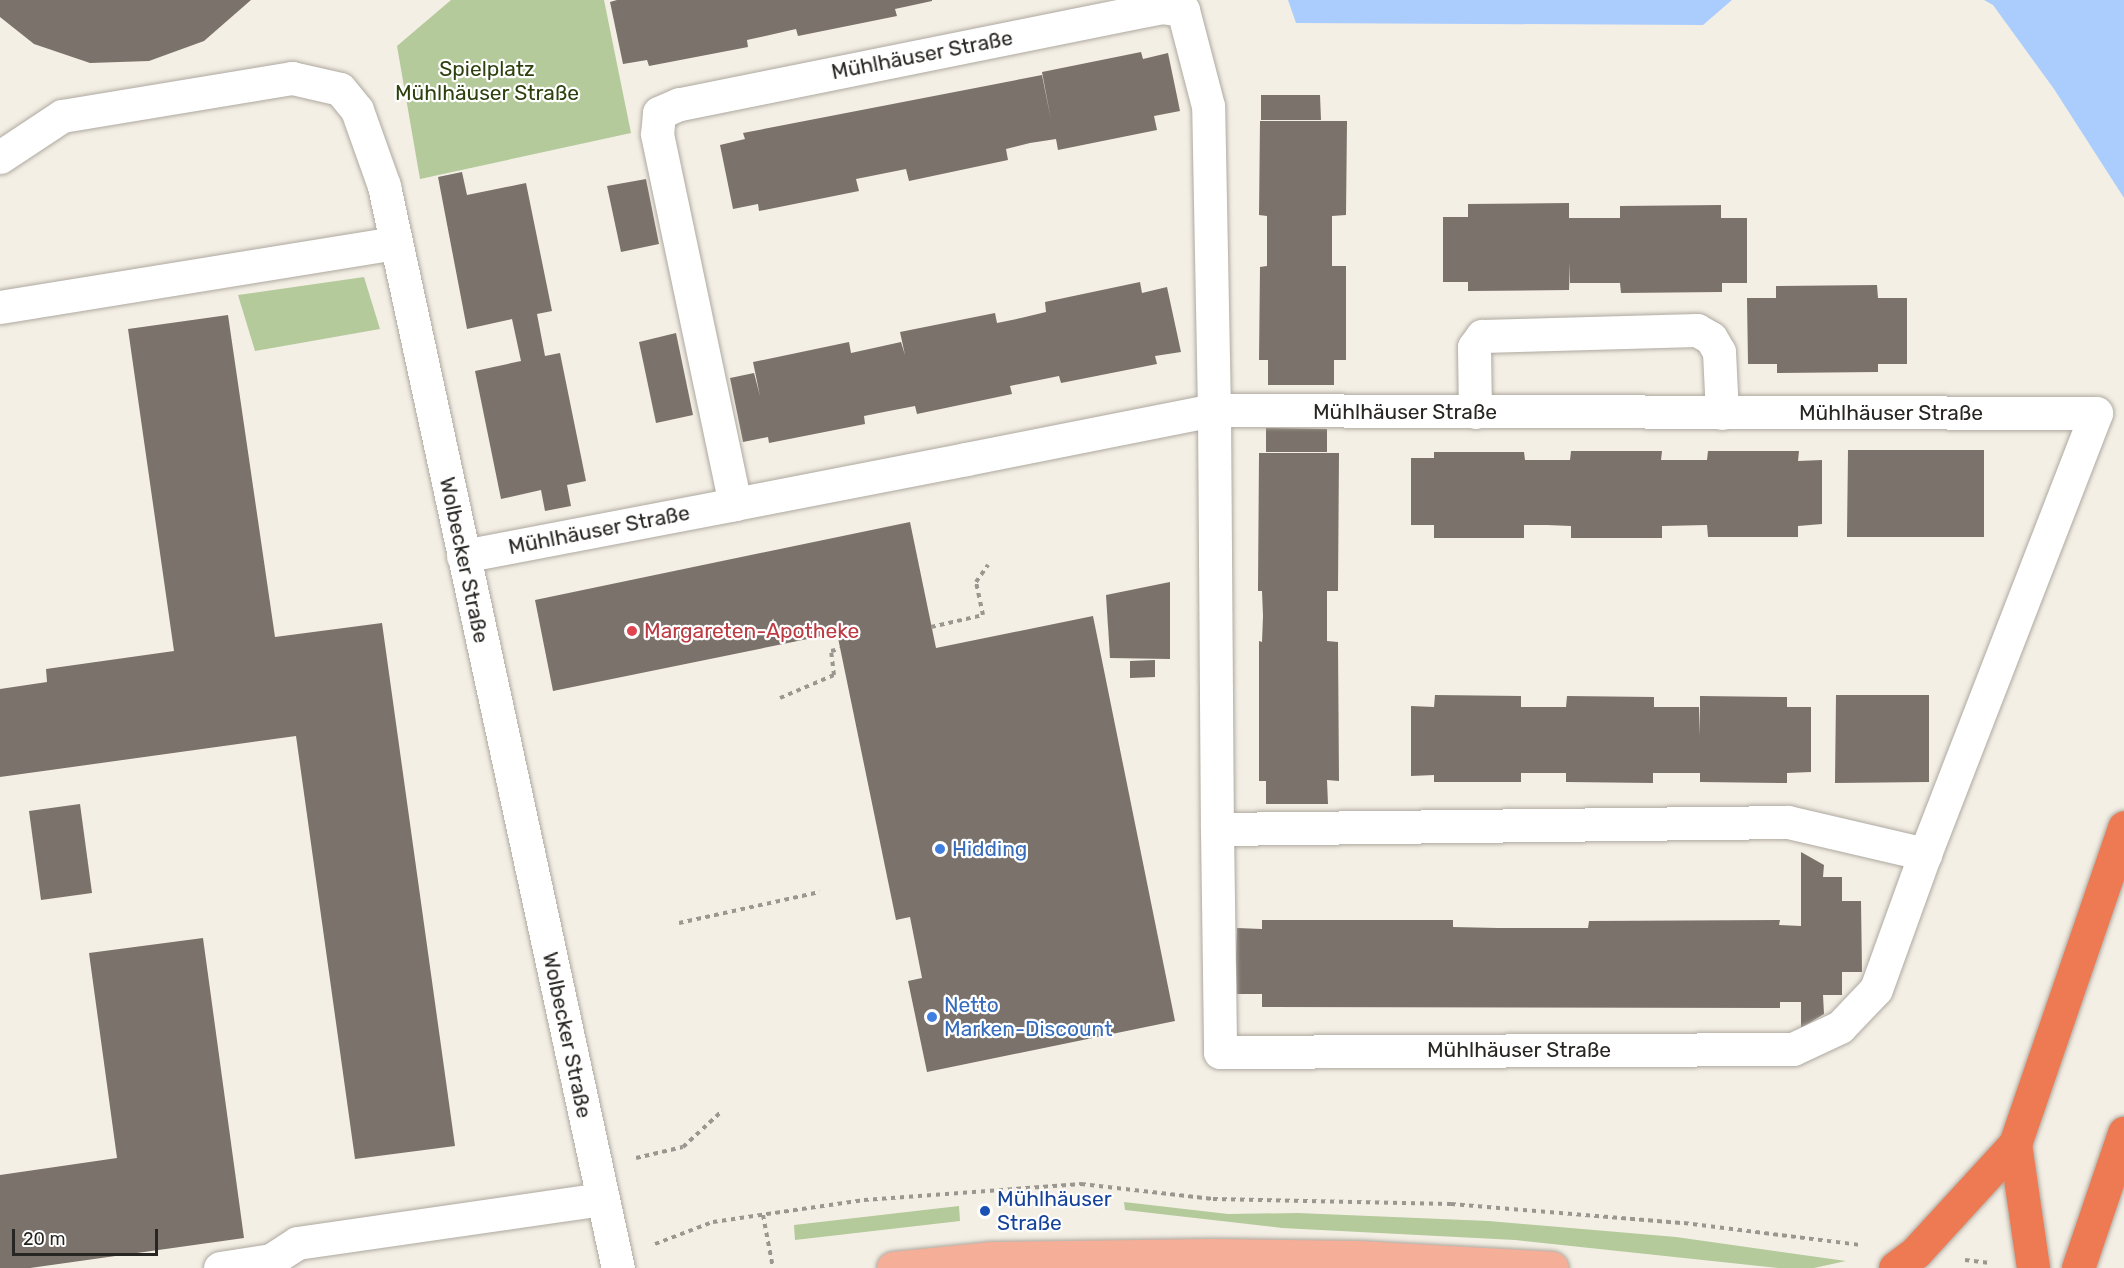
<!DOCTYPE html>
<html>
<head>
<meta charset="utf-8">
<style>
	body { margin:0 }
	#map { position:relative; width:2124px; height:1268px; overflow:hidden; background:#f4efe5; font-family:Rubik,sans-serif }
	div>[style] { position:absolute }
	[style*='--x'] { left:calc(var(--x)*1px); top:calc(var(--y)*1px); width:calc(var(--w)*1px); rotate:calc(var(--a)*1deg) }
	.green>* { inset:0; background:#b4ca9b }
	.water>* { inset:0; background:#aacdfe }
	.building>* { inset:0; background:#7a726b }
	.path>* { height:4px; margin-top:-2px; transform-origin:0; background:repeating-linear-gradient(90deg,#9b9790 0 4.5px,transparent 0 9px) }
	.roads { filter:drop-shadow(0 0 2px #aea9a0) drop-shadow(0 0 2px #aea9a0) }
	.minor>* { height:33px; margin:-16.5px; padding:0 16.5px; transform-origin:16.5px; border-radius:16.5px; background:#fff }
	.major>* { height:33px; margin:-16.5px; padding:0 16.5px; transform-origin:16.5px; border-radius:16.5px; background:#f5af98 }
	.highway>* { height:33px; margin:-16.5px; padding:0 16.5px; transform-origin:16.5px; border-radius:16.5px; background:#ee7a53 }
	.dots>* { width:16px; height:16px; translate:-50% -50%; box-sizing:border-box; border:3px solid #fff; border-radius:50% }
	span { translate:-50% -50%; white-space:nowrap; text-align:center; line-height:1.15; -webkit-text-stroke:4.5px #fff; paint-order:stroke }
	.street-label { font-size:21px; color:#282622 }
	.park-label { font-size:21px; color:#2d410f }
	.health-label { font-size:21px; color:#be3a42 }
	.left { translate:0 -50%; text-align:left }
	.shop-label { font-size:21px; color:#366cbe }
	.transit-label { font-size:21px; color:#164399 }
	.scale { position:absolute; left:12px; top:1229px; width:146px; height:27px; box-sizing:border-box; border:3px solid #282622; border-top:0; padding-left:8px; font-size:18px; line-height:21px; white-space:nowrap; color:#282622; -webkit-text-stroke:4px #fff; paint-order:stroke }
</style>
</head>
<body>
<div id="map">
	<div class="green">
		<i style="clip-path:polygon(451px 0,604px 0,631px 133px,420px 179px,397px 46px)"></i>
		<i style="clip-path:polygon(364px 277px,380px 329px,255px 351px,238px 295px)"></i>
		<i style="clip-path:polygon(1124px 1202px,1228px 1214px,1298px 1213px,1489px 1221px,1676px 1237px,1846px 1261px,1814px 1268px,1778px 1268px,1515px 1240px,1282px 1228px,1125px 1210px)"></i>
		<i style="clip-path:polygon(959px 1206px,960px 1221px,795px 1240px,794px 1225px)"></i>
	</div>
	<div class="water">
		<i style="clip-path:polygon(1288px 0,1732px 0,1703px 25px,1296px 23px)"></i>
		<i style="clip-path:polygon(1984px 0,2124px 0,2124px 198px,2054px 89px,1993px 5px)"></i>
	</div>
	<div class="building">
		<i style="clip-path:polygon(0 0,251px 0,204px 41px,149px 61px,90px 63px,34px 44px,0 17px)"></i>
		<i style="clip-path:polygon(617px 0,932px 0,932px 1px,895px 9px,897px 16px,798px 36px,796px 29px,747px 40px,748px 47px,649px 66px,647px 60px,623px 64px,610px 2px)"></i>
		<i style="clip-path:polygon(1141px 52px,1143px 59px,1168px 53px,1178px 101px,1180px 111px,1154px 116px,1157px 130px,1058px 150px,1056px 139px,1030px 143px,1006px 149px,1008px 160px,909px 181px,906px 169px,856px 179px,859px 191px,759px 211px,758px 204px,733px 209px,720px 145px,745px 139px,743px 133px,1042px 75px,1051px 120px,1042px 72px)"></i>
		<i style="clip-path:polygon(1261px 95px,1320px 95px,1321px 120px,1261px 120px)"></i>
		<i style="clip-path:polygon(1260px 121px,1347px 121px,1346px 215px,1332px 216px,1332px 266px,1346px 266px,1346px 360px,1334px 360px,1334px 385px,1268px 385px,1268px 360px,1259px 360px,1260px 267px,1267px 266px,1267px 216px,1259px 215px)"></i>
		<i style="clip-path:polygon(462px 172px,467px 195px,526px 183px,552px 311px,537px 314px,545px 356px,560px 353px,586px 481px,567px 485px,571px 506px,545px 511px,541px 490px,501px 499px,475px 371px,521px 361px,512px 319px,467px 329px,438px 177px)"></i>
		<i style="clip-path:polygon(646px 179px,659px 244px,621px 252px,607px 186px)"></i>
		<i style="clip-path:polygon(1569px 203px,1569px 218px,1620px 218px,1620px 206px,1721px 205px,1721px 218px,1747px 218px,1747px 283px,1722px 283px,1722px 292px,1621px 293px,1620px 283px,1570px 283px,1570px 262px,1569px 290px,1468px 291px,1468px 282px,1443px 282px,1443px 217px,1468px 217px,1468px 204px)"></i>
		<i style="clip-path:polygon(1140px 282px,1142px 293px,1167px 287px,1181px 352px,1155px 356px,1157px 364px,1061px 383px,1059px 376px,1010px 386px,1012px 394px,917px 414px,915px 406px,889px 411px,864px 416px,865px 424px,769px 443px,768px 437px,743px 442px,730px 378px,754px 373px,760px 396px,753px 362px,849px 342px,851px 353px,901px 342px,905px 355px,900px 332px,995px 313px,997px 323px,1021px 318px,1046px 312px,1045px 302px)"></i>
		<i style="clip-path:polygon(1877px 285px,1878px 298px,1907px 298px,1907px 364px,1878px 364px,1878px 372px,1777px 373px,1777px 364px,1748px 364px,1747px 298px,1776px 298px,1776px 286px)"></i>
		<i style="clip-path:polygon(228px 315px,275px 637px,382px 623px,455px 1146px,355px 1159px,296px 736px,0 777px,0 689px,47px 682px,46px 669px,174px 651px,128px 329px)"></i>
		<i style="clip-path:polygon(676px 333px,693px 415px,656px 423px,639px 342px)"></i>
		<i style="clip-path:polygon(1266px 428px,1327px 429px,1327px 452px,1266px 452px)"></i>
		<i style="clip-path:polygon(1848px 450px,1984px 450px,1984px 537px,1847px 537px)"></i>
		<i style="clip-path:polygon(1571px 451px,1662px 451px,1661px 460px,1707px 460px,1708px 451px,1799px 451px,1798px 461px,1822px 460px,1822px 524px,1798px 526px,1798px 537px,1708px 537px,1707px 525px,1662px 526px,1662px 538px,1571px 538px,1571px 526px,1547px 525px,1524px 525px,1524px 538px,1434px 538px,1434px 525px,1411px 525px,1411px 458px,1434px 458px,1434px 452px,1524px 452px,1525px 460px,1570px 460px)"></i>
		<i style="clip-path:polygon(1259px 453px,1339px 453px,1338px 591px,1327px 591px,1327px 641px,1338px 642px,1339px 781px,1327px 780px,1328px 804px,1266px 804px,1266px 781px,1259px 781px,1259px 641px,1262px 642px,1263px 616px,1262px 591px,1258px 591px)"></i>
		<i style="clip-path:polygon(910px 522px,936px 648px,1093px 616px,1175px 1021px,927px 1072px,908px 981px,922px 978px,910px 917px,896px 920px,837px 633px,553px 691px,535px 600px)"></i>
		<i style="clip-path:polygon(1170px 582px,1170px 659px,1110px 658px,1106px 595px)"></i>
		<i style="clip-path:polygon(1155px 660px,1155px 677px,1130px 678px,1130px 661px)"></i>
		<i style="clip-path:polygon(1435px 695px,1521px 696px,1521px 707px,1566px 707px,1567px 696px,1654px 697px,1654px 707px,1699px 707px,1700px 736px,1700px 696px,1787px 697px,1787px 707px,1811px 707px,1811px 772px,1787px 773px,1787px 783px,1700px 782px,1700px 773px,1653px 773px,1653px 783px,1566px 782px,1566px 773px,1521px 773px,1521px 782px,1434px 782px,1434px 775px,1411px 776px,1411px 706px,1434px 707px)"></i>
		<i style="clip-path:polygon(1836px 695px,1929px 695px,1929px 782px,1835px 783px)"></i>
		<i style="clip-path:polygon(80px 804px,92px 893px,41px 900px,29px 811px)"></i>
		<i style="clip-path:polygon(1801px 852px,1824px 865px,1823px 877px,1842px 877px,1842px 901px,1861px 901px,1862px 972px,1842px 972px,1842px 995px,1823px 995px,1824px 1014px,1801px 1028px)"></i>
		<i style="clip-path:polygon(1262px 920px,1453px 920px,1453px 927px,1498px 928px,1588px 928px,1589px 921px,1780px 920px,1779px 925px,1801px 926px,1801px 1002px,1780px 1002px,1780px 1008px,1262px 1007px,1262px 994px,1237px 994px,1236px 957px,1237px 928px,1262px 929px)"></i>
		<i style="clip-path:polygon(203px 938px,244px 1238px,30px 1268px,0 1268px,0 1175px,117px 1158px,89px 953px)"></i>
	</div>
	<div class="path">
		<i style="--x:931;--y:627;--w:53;--a:-13"></i>
		<i style="--x:983;--y:615;--w:34;--a:-102"></i>
		<i style="--x:976;--y:582;--w:21;--a:-55"></i>
		<i style="--x:780;--y:698;--w:59;--a:-23.1"></i>
		<i style="--x:834;--y:675;--w:24;--a:-97"></i>
		<i style="--x:831;--y:651;--w:9;--a:-13"></i>
		<i style="--x:679;--y:923;--w:144;--a:-12.4"></i>
		<i style="--x:636;--y:1158;--w:48;--a:-13.2"></i>
		<i style="--x:683;--y:1147;--w:53;--a:-42.7"></i>
		<i style="--x:763;--y:1215;--w:54;--a:79.3"></i>
		<i style="--x:655;--y:1244;--w:62;--a:-20.8"></i>
		<i style="--x:713;--y:1222;--w:153;--a:-8.3"></i>
		<i style="--x:864;--y:1200;--w:218;--a:-4.2"></i>
		<i style="--x:1081;--y:1184;--w:133;--a:6.5"></i>
		<i style="--x:1213;--y:1199;--w:238;--a:1.2"></i>
		<i style="--x:1451;--y:1204;--w:234;--a:4.7"></i>
		<i style="--x:1684;--y:1223;--w:177;--a:7.1"></i>
		<i style="--x:1965;--y:1260;--w:25;--a:7"></i>
	</div>
	<div class="roads">
		<div class="minor">
			<i style="--x:0;--y:157;--w:74;--a:-33.5"></i>
			<i style="--x:62;--y:116;--w:233;--a:-9.4"></i>
			<i style="--x:292;--y:78;--w:49;--a:12.9"></i>
			<i style="--x:340;--y:89;--w:27;--a:51"></i>
			<i style="--x:357;--y:110;--w:81;--a:70.4"></i>
			<i style="--x:384;--y:186;--w:1107;--a:77.8"></i>
			<i style="--x:0;--y:307;--w:400;--a:-9.2"></i>
			<i style="--x:1475;--y:412;--w:65;--a:-90.9"></i>
			<i style="--x:1474;--y:347;--w:14;--a:-54"></i>
			<i style="--x:1482;--y:336;--w:215;--a:-1.6"></i>
			<i style="--x:1697;--y:330;--w:16;--a:30"></i>
			<i style="--x:1711;--y:338;--w:16;--a:60"></i>
			<i style="--x:1719;--y:352;--w:61;--a:87.2"></i>
			<i style="--x:463;--y:556;--w:277;--a:-10.8"></i>
			<i style="--x:735;--y:504;--w:235;--a:-11"></i>
			<i style="--x:966;--y:459;--w:253;--a:-11.2"></i>
			<i style="--x:1214;--y:410;--w:419;--a:89.6"></i>
			<i style="--x:1217;--y:829;--w:571;--a:-0.7"></i>
			<i style="--x:1788;--y:822;--w:141;--a:13.1"></i>
			<i style="--x:1925;--y:854;--w:473;--a:-68.8"></i>
			<i style="--x:2096;--y:413;--w:882;--a:-179.81"></i>
			<i style="--x:1214;--y:410;--w:304;--a:-91.1"></i>
			<i style="--x:1208;--y:106;--w:99;--a:-104.6"></i>
			<i style="--x:1183;--y:10;--w:21;--a:-172"></i>
			<i style="--x:1162;--y:7;--w:493;--a:168.6"></i>
			<i style="--x:679;--y:104;--w:22;--a:156"></i>
			<i style="--x:659;--y:113;--w:21;--a:95"></i>
			<i style="--x:657;--y:134;--w:378;--a:78.1"></i>
			<i style="--x:1217;--y:829;--w:223;--a:89.2"></i>
			<i style="--x:1220;--y:1052;--w:573;--a:-0.3"></i>
			<i style="--x:1793;--y:1049;--w:52;--a:-25.1"></i>
			<i style="--x:1840;--y:1027;--w:52;--a:-46.5"></i>
			<i style="--x:1876;--y:989;--w:144;--a:-70.1"></i>
			<i style="--x:220;--y:1268;--w:52;--a:-8.9"></i>
			<i style="--x:271;--y:1260;--w:31;--a:-33"></i>
			<i style="--x:297;--y:1243;--w:309;--a:-8.2"></i>
		</div>
		<div class="major">
			<i style="--x:893;--y:1268;--w:100;--a:-5.8"></i>
			<i style="--x:992;--y:1258;--w:221;--a:-0.8"></i>
			<i style="--x:1213;--y:1255;--w:145;--a:0.8"></i>
			<i style="--x:1358;--y:1257;--w:194;--a:3.2"></i>
		</div>
		<div class="highway">
			<i style="--x:2015;--y:1144;--w:125;--a:81.7"></i>
			<i style="--x:1895;--y:1268;--w:26;--a:-37"></i>
			<i style="--x:1916;--y:1252;--w:147;--a:-47.5"></i>
			<i style="--x:2015;--y:1144;--w:335;--a:-71"></i>
			<i style="--x:2078;--y:1268;--w:143;--a:-71.2"></i>
		</div>
	</div>
	<div class="dots">
		<i style="left:632px;top:631px;background:#e0444e"></i>
		<i style="left:940px;top:849px;background:#3f7fe0"></i>
		<i style="left:932px;top:1017px;background:#3f7fe0"></i>
		<i style="left:985px;top:1211px;background:#1a4fb4"></i>
	</div>
	<div class="street-label">
		<span style="left:922px;top:55px;rotate:-11deg">Mühlhäuser Straße</span>
		<span style="left:1405px;top:412px">Mühlhäuser Straße</span>
		<span style="left:1891px;top:413px">Mühlhäuser Straße</span>
		<span style="left:599px;top:530px;rotate:-11deg">Mühlhäuser Straße</span>
		<span style="left:464px;top:560px;rotate:78deg">Wolbecker Straße</span>
		<span style="left:567px;top:1035px;rotate:78deg">Wolbecker Straße</span>
		<span style="left:1519px;top:1050px">Mühlhäuser Straße</span>
	</div>
	<div class="park-label">
		<span style="left:487px;top:81px">Spielplatz<br>Mühlhäuser Straße</span>
	</div>
	<div class="health-label">
		<span class="left" style="left:644px;top:631px">Margareten-Apotheke</span>
	</div>
	<div class="shop-label">
		<span class="left" style="left:952px;top:849px">Hidding</span>
		<span class="left" style="left:944px;top:1017px">Netto<br>Marken-Discount</span>
	</div>
	<div class="transit-label">
		<span class="left" style="left:997px;top:1211px">Mühlhäuser<br>Straße</span>
	</div>
	<div class="scale">20 m</div>
</div>
</body>
</html>
